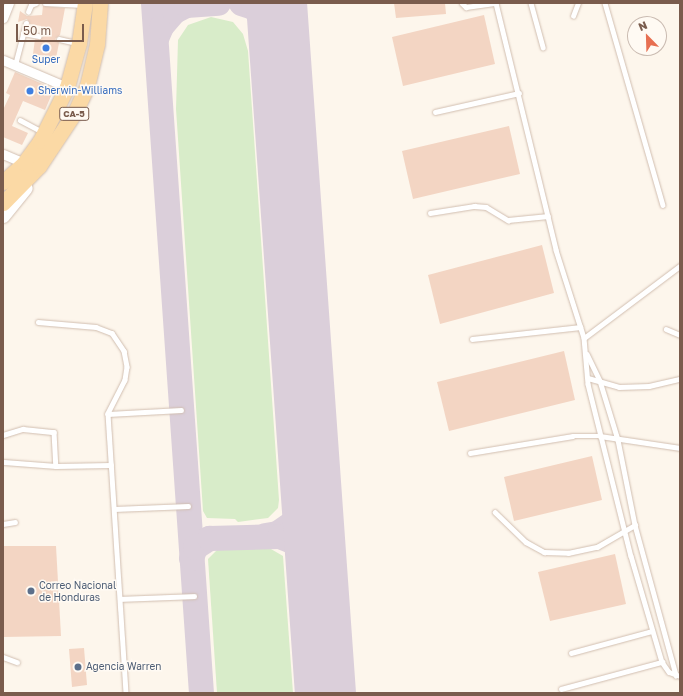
<!DOCTYPE html>
<html>
<head>
<meta charset="utf-8">
<style>
	body { margin:0 }
	#map { position:relative; width:683px; height:696px; overflow:hidden; background:#fdf6ec; font-family:"Golos Text",sans-serif }
	div>[style] { position:absolute }
	[style*='--x'] { left:calc(var(--x)*1px); top:calc(var(--y)*1px); width:calc(var(--w)*1px); rotate:calc(var(--a)*1deg) }
	.green>* { inset:0; background:#d8ecc9 }
	.taxiway>* { height:25px; margin:-12.5px; padding:0 12.5px; transform-origin:12.5px; border-radius:12.5px; background:#dbcfda }
	.runway>* { height:61px; margin:-30.5px; padding:0 30.5px; transform-origin:30.5px; border-radius:30.5px; background:#dbcfda }
	.building>* { inset:0; background:#f3d5c3 }
	.roads { filter:drop-shadow(0 0 1px #d1beb0) drop-shadow(0 0 1px #d1beb0) }
	.service>* { height:4.5px; margin:-2.25px; padding:0 2.25px; transform-origin:2.25px; border-radius:2.25px; background:#fff }
	.minor>* { height:9px; margin:-4.5px; padding:0 4.5px; transform-origin:4.5px; border-radius:4.5px; background:#fff }
	.secondary>* { height:13px; margin:-6.5px; padding:0 6.5px; transform-origin:6.5px; border-radius:6.5px; background:#fff }
	.primary>* { height:15px; margin:-7.5px; padding:0 7.5px; transform-origin:7.5px; border-radius:7.5px; background:#fbd9a5 }
	.dots>* { width:11px; height:11px; translate:-50% -50%; box-sizing:border-box; border:2px solid #fffaf3; border-radius:50% }
	span { translate:-50% -50%; white-space:nowrap; text-align:center; line-height:1.15; -webkit-text-stroke:3px #fffaf3; paint-order:stroke }
	.shield-label span { padding:1px 3px; background:#fffaf3; border:1px solid; border-radius:3px; -webkit-text-stroke-width:0 }
	.shield-label { font-size:9px; color:#7a5c4d; font-weight:700 }
	.shop-label { font-size:10px; color:#366cbe }
	.left { translate:0 -50%; text-align:left }
	.service-label { font-size:10px; color:#4e5e75 }
	.frame { position:absolute; inset:0; border:4px solid #7a5c4d; pointer-events:none }
	.north { position:absolute; left:627px; top:16px; width:40px; height:40px; box-sizing:border-box; background:#fffaf3; border:1px solid #cabbb1; border-radius:50%; rotate:337deg; font-size:11px; font-weight:700; line-height:16px; text-align:center; color:#7a5c4d }
	.north::after { content:''; display:block; margin:auto; width:14px; height:18px; background:#e76f51; clip-path:polygon(50% 0,100% 100%,50% 72%,0 100%) }
	.scale { position:absolute; left:16px; top:24px; width:68px; height:18px; box-sizing:border-box; border:2px solid #7a5c4d; border-top:0; padding-left:5px; font-size:12px; line-height:14px; white-space:nowrap; color:#7a5c4d; -webkit-text-stroke:3px #fffaf3; paint-order:stroke }
</style>
</head>
<body>
<div id="map">
	<div class="green">
		<i style="clip-path:polygon(211px 17px,233px 22px,243px 34px,248px 51px,279px 500px,278px 508px,268px 518px,238px 522px,235px 519px,207px 518px,203px 511px,176px 109px,178px 40px,188px 25px)"></i>
		<i style="clip-path:polygon(264px 545px,283px 556px,293px 693px,217px 693px,208px 559px,220px 547px)"></i>
	</div>
	<div class="taxiway">
		<i style="--x:153;--y:3;--w:692;--a:86.02"></i>
		<i style="--x:241;--y:3;--w:13;--a:18"></i>
		<i style="--x:253;--y:7;--w:37;--a:46"></i>
		<i style="--x:156;--y:38;--w:13;--a:-67"></i>
		<i style="--x:161;--y:26;--w:20;--a:-49"></i>
		<i style="--x:174;--y:11;--w:13;--a:-27"></i>
		<i style="--x:186;--y:5;--w:32;--a:-4"></i>
		<i style="--x:265;--y:535;--w:12;--a:-9"></i>
		<i style="--x:277;--y:533;--w:21;--a:-35"></i>
		<i style="--x:294;--y:521;--w:19;--a:-55"></i>
		<i style="--x:305;--y:505;--w:17;--a:-69"></i>
		<i style="--x:191;--y:558;--w:12;--a:-70"></i>
		<i style="--x:195;--y:547;--w:17;--a:-33"></i>
		<i style="--x:209;--y:538;--w:70;--a:-1.6"></i>
		<i style="--x:279;--y:536;--w:22;--a:22"></i>
		<i style="--x:299;--y:544;--w:13;--a:42"></i>
		<i style="--x:309;--y:553;--w:19;--a:65"></i>
	</div>
	<div class="runway">
		<i style="--x:276;--y:3;--w:692;--a:85.94"></i>
	</div>
	<div class="building">
		<i style="clip-path:polygon(394px 3px,445px 3px,446px 14px,396px 18px)"></i>
		<i style="clip-path:polygon(43px 6px,65px 8px,60px 35px,55px 39px,59px 43px,56px 58px,33px 54px,35px 39px,43px 37px,41px 26px,30px 24px,27px 19px,18px 22px,20px 11px,27px 16px,42px 15px)"></i>
		<i style="clip-path:polygon(484px 15px,495px 64px,403px 86px,392px 37px)"></i>
		<i style="clip-path:polygon(15px 72px,54px 89px,45px 110px,23px 101px,12px 126px,28px 133px,22px 145px,3px 137px,3px 110px,10px 95px,6px 93px)"></i>
		<i style="clip-path:polygon(509px 126px,520px 174px,413px 199px,402px 151px)"></i>
		<i style="clip-path:polygon(542px 245px,554px 293px,440px 324px,428px 275px)"></i>
		<i style="clip-path:polygon(564px 351px,575px 400px,449px 431px,437px 382px)"></i>
		<i style="clip-path:polygon(592px 456px,602px 500px,514px 521px,504px 477px)"></i>
		<i style="clip-path:polygon(3px 546px,56px 546px,61px 636px,3px 637px)"></i>
		<i style="clip-path:polygon(615px 554px,626px 604px,550px 621px,538px 572px)"></i>
		<i style="clip-path:polygon(84px 648px,87px 685px,72px 687px,69px 649px)"></i>
	</div>
	<div class="roads">
		<div class="service">
			<i style="--x:45;--y:3;--w:38;--a:3"></i>
			<i style="--x:462;--y:3;--w:6;--a:45"></i>
			<i style="--x:466;--y:7;--w:30;--a:-8"></i>
			<i style="--x:496;--y:3;--w:254;--a:76.3"></i>
			<i style="--x:556;--y:250;--w:92;--a:72.3"></i>
			<i style="--x:584;--y:338;--w:46;--a:85"></i>
			<i style="--x:588;--y:384;--w:177;--a:76"></i>
			<i style="--x:631;--y:556;--w:110;--a:73.7"></i>
			<i style="--x:662;--y:662;--w:12;--a:55"></i>
			<i style="--x:669;--y:672;--w:12;--a:20"></i>
			<i style="--x:531;--y:3;--w:46;--a:74.7"></i>
			<i style="--x:605;--y:3;--w:210;--a:74"></i>
			<i style="--x:28;--y:12;--w:8;--a:-67"></i>
			<i style="--x:31;--y:5;--w:5;--a:-22"></i>
			<i style="--x:573;--y:16;--w:14;--a:-69"></i>
			<i style="--x:23;--y:33;--w:16;--a:11"></i>
			<i style="--x:59;--y:39;--w:18;--a:13"></i>
			<i style="--x:15;--y:65;--w:43;--a:-75.3"></i>
			<i style="--x:435;--y:112;--w:86;--a:-12.7"></i>
			<i style="--x:20;--y:120;--w:26;--a:28"></i>
			<i style="--x:430;--y:213;--w:45;--a:-9"></i>
			<i style="--x:474;--y:206;--w:12;--a:5"></i>
			<i style="--x:486;--y:207;--w:26;--a:31"></i>
			<i style="--x:508;--y:220;--w:40;--a:-5.7"></i>
			<i style="--x:38;--y:322;--w:58;--a:4.9"></i>
			<i style="--x:96;--y:327;--w:17;--a:21"></i>
			<i style="--x:112;--y:333;--w:22;--a:56"></i>
			<i style="--x:124;--y:351;--w:16;--a:79"></i>
			<i style="--x:127;--y:367;--w:13;--a:99"></i>
			<i style="--x:125;--y:380;--w:38;--a:117"></i>
			<i style="--x:108;--y:414;--w:280;--a:86.3"></i>
			<i style="--x:666;--y:329;--w:15;--a:23"></i>
			<i style="--x:584;--y:338;--w:120;--a:-36.9"></i>
			<i style="--x:472;--y:339;--w:109;--a:-6.3"></i>
			<i style="--x:587;--y:354;--w:30;--a:64"></i>
			<i style="--x:600;--y:381;--w:62;--a:73"></i>
			<i style="--x:618;--y:440;--w:87;--a:78.7"></i>
			<i style="--x:635;--y:525;--w:156;--a:74.7"></i>
			<i style="--x:588;--y:378;--w:32;--a:16"></i>
			<i style="--x:619;--y:387;--w:30;--a:-2"></i>
			<i style="--x:649;--y:386;--w:32;--a:-13"></i>
			<i style="--x:108;--y:414;--w:73;--a:-3.1"></i>
			<i style="--x:3;--y:435;--w:21;--a:-17"></i>
			<i style="--x:23;--y:429;--w:31;--a:6"></i>
			<i style="--x:54;--y:432;--w:34;--a:87"></i>
			<i style="--x:470;--y:453;--w:104;--a:-9.4"></i>
			<i style="--x:573;--y:436;--w:27;--a:0"></i>
			<i style="--x:600;--y:436;--w:81;--a:8.5"></i>
			<i style="--x:4;--y:462;--w:52;--a:4.4"></i>
			<i style="--x:56;--y:466;--w:55;--a:-1"></i>
			<i style="--x:114;--y:509;--w:74;--a:-2.3"></i>
			<i style="--x:495;--y:512;--w:43;--a:44.1"></i>
			<i style="--x:526;--y:542;--w:21;--a:29"></i>
			<i style="--x:544;--y:552;--w:24;--a:2"></i>
			<i style="--x:568;--y:553;--w:30;--a:-12"></i>
			<i style="--x:597;--y:547;--w:44;--a:-30.1"></i>
			<i style="--x:3;--y:524;--w:12;--a:-9"></i>
			<i style="--x:120;--y:599;--w:74;--a:-2.3"></i>
			<i style="--x:571;--y:653;--w:84;--a:-15.2"></i>
			<i style="--x:3;--y:657;--w:15;--a:20"></i>
			<i style="--x:561;--y:689;--w:105;--a:-15"></i>
		</div>
		<div class="minor">
			<i style="--x:3;--y:18;--w:16;--a:-68"></i>
			<i style="--x:3;--y:60;--w:69;--a:22.9"></i>
			<i style="--x:3;--y:154;--w:23;--a:23"></i>
		</div>
		<div class="secondary">
			<i style="--x:3;--y:216;--w:36;--a:-51"></i>
		</div>
		<div class="primary">
			<i style="--x:3;--y:182;--w:28;--a:-42"></i>
			<i style="--x:24;--y:163;--w:27;--a:-54"></i>
			<i style="--x:40;--y:141;--w:60;--a:-63.4"></i>
			<i style="--x:67;--y:87;--w:46;--a:-74.7"></i>
			<i style="--x:79;--y:43;--w:40;--a:-81.5"></i>
			<i style="--x:3;--y:203;--w:52;--a:-45.8"></i>
			<i style="--x:39;--y:166;--w:65;--a:-56.3"></i>
			<i style="--x:75;--y:112;--w:29;--a:-65"></i>
			<i style="--x:87;--y:86;--w:43;--a:-76.6"></i>
			<i style="--x:97;--y:44;--w:41;--a:-85.8"></i>
		</div>
	</div>
	<div class="dots">
		<i style="left:46px;top:48px;background:#3f7fe0"></i>
		<i style="left:30px;top:91px;background:#3f7fe0"></i>
		<i style="left:31px;top:591px;background:#5c6f8a"></i>
		<i style="left:78px;top:667px;background:#5c6f8a"></i>
	</div>
	<div class="shield-label">
		<span style="left:74px;top:114px">CA-5</span>
	</div>
	<div class="shop-label">
		<span style="left:46px;top:60px">Super</span>
		<span class="left" style="left:38px;top:91px">Sherwin-Williams</span>
	</div>
	<div class="service-label">
		<span class="left" style="left:39px;top:591px">Correo Nacional<br>de Honduras</span>
		<span class="left" style="left:86px;top:667px">Agencia Warren</span>
	</div>
	<div class="frame"></div>
	<div class="north">N</div>
	<div class="scale">50 m</div>
</div>
</body>
</html>
